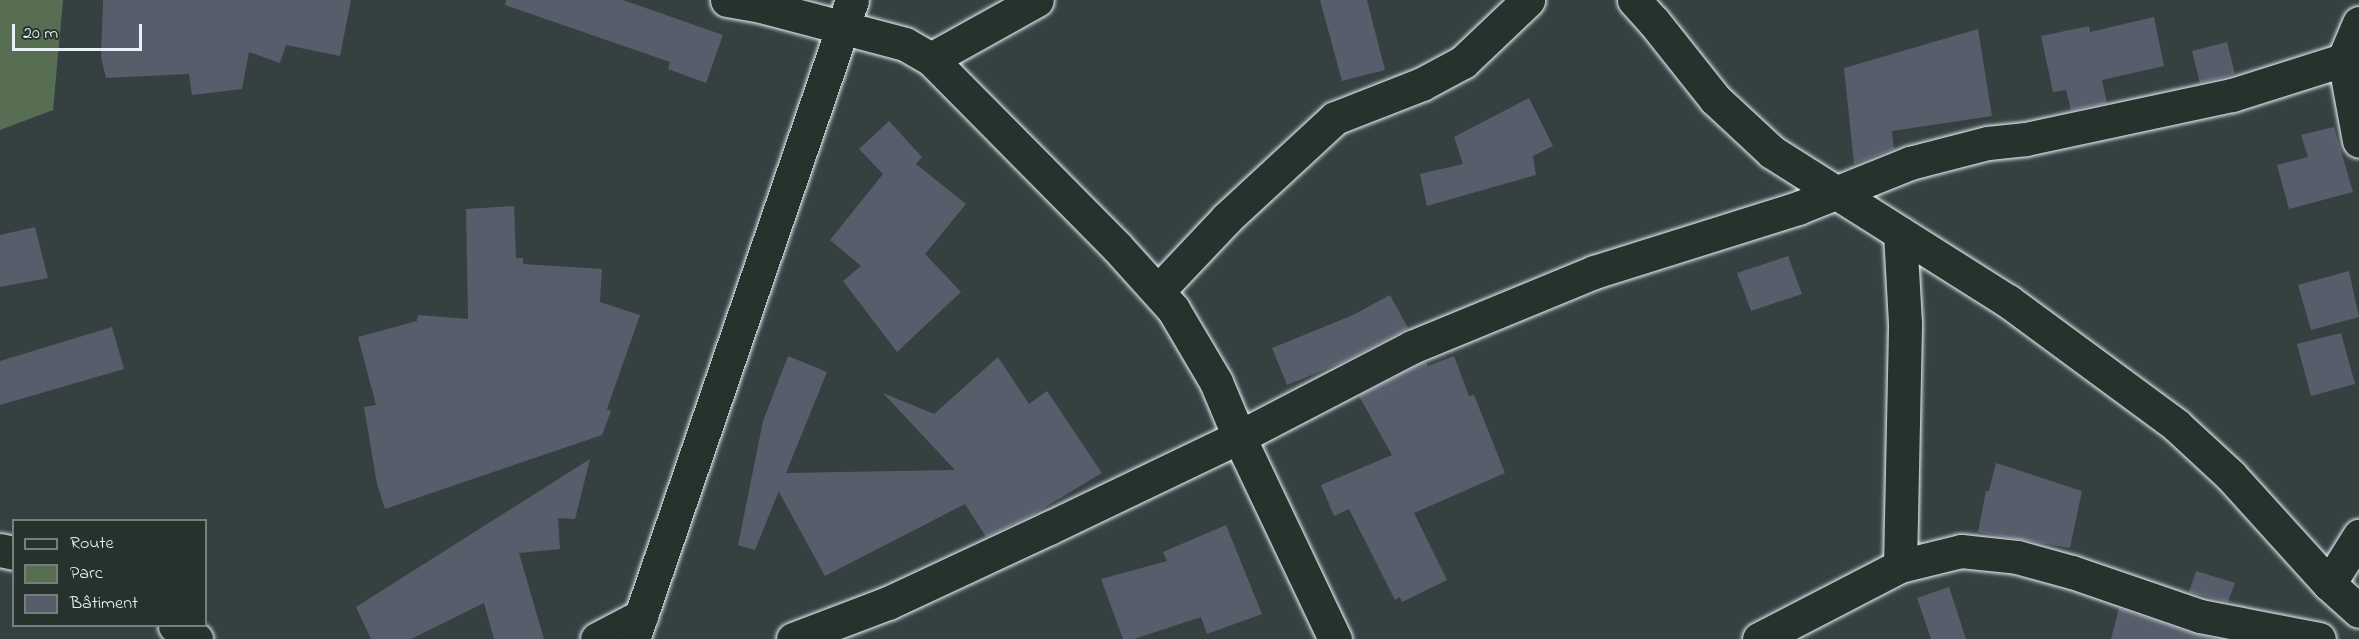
<!DOCTYPE html>
<html>
<head>
<meta charset="utf-8">
<style>
	body { margin:0 }
	#map { position:relative; width:2359px; height:639px; overflow:hidden; background:#354040; font-family:"Indie Flower",sans-serif }
	div>[style] { position:absolute }
	[style*='--x'] { left:calc(var(--x)*1px); top:calc(var(--y)*1px); width:calc(var(--w)*1px); rotate:calc(var(--a)*1deg) }
	.green>* { inset:0; background:#576e52 }
	.building>* { inset:0; background:#575d6b }
	.roads { filter:drop-shadow(0 0 2px #e8f1f8) drop-shadow(0 0 2px #e8f1f8) }
	.minor>* { height:33px; margin:-16.5px; padding:0 16.5px; transform-origin:16.5px; border-radius:16.5px; background:#26332d }
	span { translate:-50% -50%; white-space:nowrap; text-align:center; line-height:1.15; -webkit-text-stroke:4.5px #26332d; paint-order:stroke }
	.legend { position:absolute; left:12px; top:519px; width:195px; height:108px; box-sizing:border-box; background:#26332d; border:2px solid #747f7e; margin:0; padding:8px 10px; list-style:none; font-size:18px; color:#e8f1f8 }
	.legend li { display:flex; align-items:center; gap:12px; height:30px }
	.legend b { width:30px; border:2px solid #747f7e }
	.scale { position:absolute; left:12px; top:24px; width:130px; height:27px; box-sizing:border-box; border:3px solid #e8f1f8; border-top:0; padding-left:8px; font-size:18px; line-height:21px; white-space:nowrap; color:#e8f1f8; -webkit-text-stroke:4px #26332d; paint-order:stroke }
</style>
</head>
<body>
<div id="map">
	<div class="green">
		<i style="clip-path:polygon(0 0,63px 0,53px 110px,0 130px)"></i>
	</div>
	<div class="building">
		<i style="clip-path:polygon(103px 0,351px 0,340px 56px,286px 45px,280px 63px,249px 52px,242px 89px,192px 95px,189px 74px,106px 78px,101px 57px)"></i>
		<i style="clip-path:polygon(506px 0,623px 0,723px 35px,706px 83px,668px 69px,670px 62px,505px 5px)"></i>
		<i style="clip-path:polygon(1320px 0,1367px 0,1385px 70px,1342px 81px)"></i>
		<i style="clip-path:polygon(2154px 17px,2164px 66px,2102px 80px,2107px 103px,2071px 110px,2066px 90px,2053px 92px,2041px 36px,2089px 26px,2090px 32px)"></i>
		<i style="clip-path:polygon(1978px 29px,1992px 116px,1892px 131px,1894px 149px,1854px 164px,1844px 68px)"></i>
		<i style="clip-path:polygon(2227px 42px,2235px 74px,2200px 83px,2192px 51px)"></i>
		<i style="clip-path:polygon(1529px 98px,1553px 146px,1533px 156px,1536px 175px,1427px 206px,1420px 174px,1463px 164px,1454px 137px)"></i>
		<i style="clip-path:polygon(889px 121px,922px 157px,916px 164px,966px 204px,925px 254px,961px 292px,897px 352px,843px 281px,861px 266px,830px 240px,883px 174px,859px 149px)"></i>
		<i style="clip-path:polygon(2334px 127px,2353px 192px,2289px 209px,2277px 165px,2308px 157px,2301px 135px)"></i>
		<i style="clip-path:polygon(514px 206px,516px 258px,523px 258px,523px 264px,602px 269px,600px 302px,640px 315px,607px 409px,611px 411px,602px 435px,385px 509px,377px 484px,364px 407px,376px 405px,358px 337px,417px 321px,418px 315px,468px 319px,466px 209px)"></i>
		<i style="clip-path:polygon(35px 227px,48px 278px,0 287px,0 235px)"></i>
		<i style="clip-path:polygon(1788px 256px,1802px 294px,1751px 311px,1737px 273px)"></i>
		<i style="clip-path:polygon(2349px 271px,2359px 317px,2311px 330px,2298px 285px)"></i>
		<i style="clip-path:polygon(1390px 295px,1408px 328px,1341px 363px,1287px 385px,1272px 348px,1353px 315px)"></i>
		<i style="clip-path:polygon(112px 327px,124px 369px,0 405px,0 361px)"></i>
		<i style="clip-path:polygon(2341px 333px,2355px 384px,2311px 396px,2297px 344px)"></i>
		<i style="clip-path:polygon(788px 356px,827px 372px,786px 473px,955px 470px,883px 393px,934px 414px,998px 357px,1029px 404px,1047px 391px,1102px 473px,1032px 515px,986px 537px,965px 504px,825px 576px,779px 492px,780px 488px,755px 550px,738px 545px,763px 421px)"></i>
		<i style="clip-path:polygon(1454px 356px,1469px 396px,1474px 395px,1505px 473px,1414px 513px,1447px 580px,1402px 602px,1400px 597px,1395px 600px,1349px 509px,1334px 516px,1321px 485px,1392px 455px,1359px 396px,1420px 364px,1426px 362px,1428px 366px)"></i>
		<i style="clip-path:polygon(590px 459px,575px 519px,558px 518px,560px 549px,519px 553px,544px 639px,494px 639px,484px 603px,411px 639px,371px 639px,356px 607px)"></i>
		<i style="clip-path:polygon(1996px 463px,2082px 491px,2070px 548px,1978px 532px,1986px 491px,1989px 491px)"></i>
		<i style="clip-path:polygon(1226px 525px,1262px 614px,1207px 634px,1201px 617px,1134px 639px,1123px 639px,1101px 579px,1167px 561px,1163px 552px)"></i>
		<i style="clip-path:polygon(2196px 571px,2235px 583px,2228px 602px,2189px 592px)"></i>
		<i style="clip-path:polygon(1949px 587px,1966px 639px,1931px 639px,1917px 598px)"></i>
		<i style="clip-path:polygon(2119px 608px,2194px 634px,2218px 639px,2111px 639px)"></i>
	</div>
	<div class="roads">
		<div class="minor">
			<i style="--x:727;--y:0;--w:35;--a:10"></i>
			<i style="--x:761;--y:6;--w:149;--a:14.8"></i>
			<i style="--x:905;--y:44;--w:30;--a:30"></i>
			<i style="--x:931;--y:59;--w:264;--a:45.3"></i>
			<i style="--x:1117;--y:247;--w:84;--a:47.9"></i>
			<i style="--x:1173;--y:309;--w:85;--a:59.5"></i>
			<i style="--x:1216;--y:382;--w:60;--a:67.3"></i>
			<i style="--x:1239;--y:437;--w:224;--a:64.6"></i>
			<i style="--x:1634;--y:0;--w:30;--a:48"></i>
			<i style="--x:1654;--y:22;--w:98;--a:51.6"></i>
			<i style="--x:1715;--y:99;--w:78;--a:42.9"></i>
			<i style="--x:1772;--y:152;--w:279;--a:32.3"></i>
			<i style="--x:2008;--y:301;--w:209;--a:36.4"></i>
			<i style="--x:2176;--y:425;--w:75;--a:42.8"></i>
			<i style="--x:2231;--y:476;--w:146;--a:47.8"></i>
			<i style="--x:2329;--y:584;--w:40;--a:42"></i>
			<i style="--x:2359;--y:23;--w:39;--a:113"></i>
			<i style="--x:2344;--y:59;--w:83;--a:79.6"></i>
			<i style="--x:931;--y:59;--w:121;--a:-29.1"></i>
			<i style="--x:1158;--y:291;--w:100;--a:-46.6"></i>
			<i style="--x:1227;--y:218;--w:147;--a:-42.8"></i>
			<i style="--x:1335;--y:118;--w:93;--a:-21.3"></i>
			<i style="--x:1422;--y:84;--w:47;--a:-28.2"></i>
			<i style="--x:1463;--y:62;--w:90;--a:-43.6"></i>
			<i style="--x:0;--y:550;--w:14;--a:12"></i>
			<i style="--x:1900;--y:566;--w:243;--a:-88.8"></i>
			<i style="--x:1905;--y:323;--w:90;--a:-93.2"></i>
			<i style="--x:2329;--y:584;--w:57;--a:-58"></i>
			<i style="--x:175;--y:626;--w:25;--a:32"></i>
			<i style="--x:597;--y:639;--w:50;--a:-27.6"></i>
			<i style="--x:633;--y:639;--w:675;--a:-71.08"></i>
			<i style="--x:793;--y:639;--w:102;--a:-20.8"></i>
			<i style="--x:888;--y:603;--w:178;--a:-25"></i>
			<i style="--x:1049;--y:528;--w:211;--a:-25.6"></i>
			<i style="--x:1239;--y:437;--w:195;--a:-27.5"></i>
			<i style="--x:1412;--y:347;--w:197;--a:-22.4"></i>
			<i style="--x:1594;--y:272;--w:214;--a:-17.4"></i>
			<i style="--x:1798;--y:208;--w:121;--a:-21.9"></i>
			<i style="--x:1910;--y:163;--w:81;--a:-14.4"></i>
			<i style="--x:1988;--y:143;--w:38;--a:-6"></i>
			<i style="--x:2026;--y:139;--w:211;--a:-12.1"></i>
			<i style="--x:2232;--y:95;--w:133;--a:-17.5"></i>
			<i style="--x:1759;--y:639;--w:159;--a:-27.4"></i>
			<i style="--x:1900;--y:566;--w:63;--a:-13.8"></i>
			<i style="--x:1961;--y:551;--w:56;--a:6.1"></i>
			<i style="--x:2017;--y:557;--w:57;--a:15.3"></i>
			<i style="--x:2072;--y:572;--w:135;--a:19"></i>
			<i style="--x:2200;--y:616;--w:121;--a:10.9"></i>
		</div>
	</div>
	<ul class="legend">
	<li><b style="height:8px;background:#26332d"></b>Route</li>
	<li><b style="height:16px;background:#576e52"></b>Parc</li>
	<li><b style="height:16px;background:#575d6b"></b>Bâtiment</li>
	</ul>
	<div class="scale">20 m</div>
</div>
</body>
</html>
